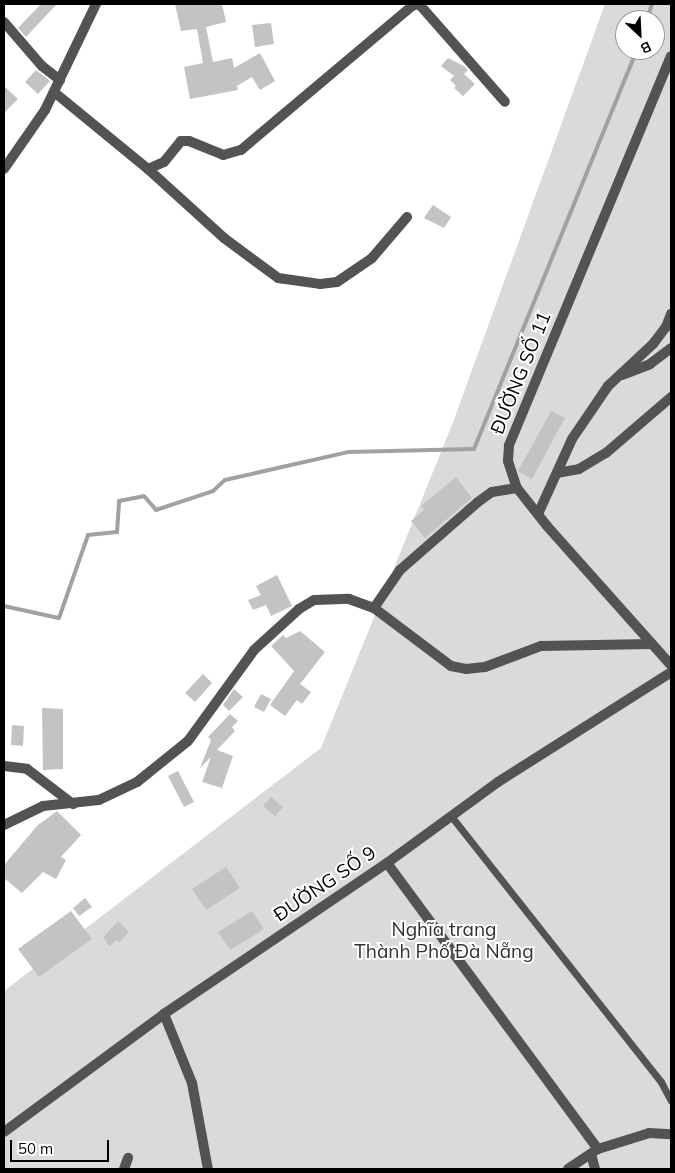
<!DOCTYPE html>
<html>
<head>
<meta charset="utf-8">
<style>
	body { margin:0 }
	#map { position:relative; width:675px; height:1173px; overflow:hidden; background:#fff; font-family:Mulish,sans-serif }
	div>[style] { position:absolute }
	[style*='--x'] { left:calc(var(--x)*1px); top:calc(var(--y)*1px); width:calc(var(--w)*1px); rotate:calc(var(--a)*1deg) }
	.green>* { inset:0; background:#dadada }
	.stream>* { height:4px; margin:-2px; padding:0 2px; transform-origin:2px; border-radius:2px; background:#a1a1a1 }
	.building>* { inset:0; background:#c3c3c3 }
	.lane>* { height:7px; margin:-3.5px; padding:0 3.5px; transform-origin:3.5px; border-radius:3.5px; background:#535353 }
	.street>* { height:10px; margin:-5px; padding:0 5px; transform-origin:5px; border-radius:5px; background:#535353 }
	span { translate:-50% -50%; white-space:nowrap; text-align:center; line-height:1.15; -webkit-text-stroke:4px #fff; paint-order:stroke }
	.street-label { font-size:19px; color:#000 }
	.park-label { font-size:19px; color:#313131 }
	.frame { position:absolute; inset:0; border:5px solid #000; pointer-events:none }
	.north { position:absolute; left:615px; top:10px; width:50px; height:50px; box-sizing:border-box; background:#fff; border:1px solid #999; border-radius:50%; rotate:155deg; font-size:14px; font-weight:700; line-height:20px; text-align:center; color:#000 }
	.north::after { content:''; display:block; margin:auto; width:18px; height:22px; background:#000; clip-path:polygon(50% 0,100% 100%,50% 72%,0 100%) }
	.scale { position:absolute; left:10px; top:1140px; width:99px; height:22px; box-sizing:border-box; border:2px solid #000; border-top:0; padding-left:6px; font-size:15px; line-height:18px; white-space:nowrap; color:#000; -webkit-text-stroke:4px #fff; paint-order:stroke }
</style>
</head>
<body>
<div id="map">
	<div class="green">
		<i style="clip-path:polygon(evenodd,605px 4px,671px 4px,671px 1169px,4px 1169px,4px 991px,321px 748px,452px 425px,605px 4px,625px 20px,655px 20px,655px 50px,625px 50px,625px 20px)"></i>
	</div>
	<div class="stream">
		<i style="--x:647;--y:20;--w:17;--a:-73"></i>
		<i style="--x:4;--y:606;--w:56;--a:12.3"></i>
		<i style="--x:59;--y:618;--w:88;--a:-70.7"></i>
		<i style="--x:88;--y:535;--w:29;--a:-6"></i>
		<i style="--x:117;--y:532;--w:31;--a:-86"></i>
		<i style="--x:119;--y:501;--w:25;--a:-11"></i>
		<i style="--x:144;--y:496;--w:18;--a:49"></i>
		<i style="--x:156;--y:510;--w:60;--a:-18.4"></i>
		<i style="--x:213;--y:491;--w:16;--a:-43"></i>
		<i style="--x:225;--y:480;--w:126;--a:-12.8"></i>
		<i style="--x:348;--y:452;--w:126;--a:-1.4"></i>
		<i style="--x:474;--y:449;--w:431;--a:-67.8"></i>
	</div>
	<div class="building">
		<i style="clip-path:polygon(41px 4px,57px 4px,26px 37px,18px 28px)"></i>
		<i style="clip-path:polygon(175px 4px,222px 4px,226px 22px,206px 27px,213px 62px,232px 58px,234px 68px,260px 53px,275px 81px,260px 90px,252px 77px,237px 86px,238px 90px,190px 99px,184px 67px,203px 63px,197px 29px,181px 31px)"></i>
		<i style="clip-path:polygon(271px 23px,274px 44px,255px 47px,252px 25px)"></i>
		<i style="clip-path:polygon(448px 58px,464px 66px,468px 70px,464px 74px,475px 84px,463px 96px,454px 88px,456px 86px,450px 80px,454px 76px,441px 66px)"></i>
		<i style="clip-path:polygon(36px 70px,50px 81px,38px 94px,25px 82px)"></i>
		<i style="clip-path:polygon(4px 86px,18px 99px,4px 113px)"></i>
		<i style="clip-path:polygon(433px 205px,451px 217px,444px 228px,424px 218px)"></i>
		<i style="clip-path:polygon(551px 411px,565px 418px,532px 479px,518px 471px)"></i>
		<i style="clip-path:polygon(456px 477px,472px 498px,425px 538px,411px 521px,424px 510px,421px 506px)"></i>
		<i style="clip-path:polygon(277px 575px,292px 606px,271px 616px,266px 605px,253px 610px,248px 600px,261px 595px,256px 586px)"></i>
		<i style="clip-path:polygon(300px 631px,325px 652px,300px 684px,311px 692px,302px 704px,297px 700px,285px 716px,270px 705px,294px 671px,271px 646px,283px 635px,286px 638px)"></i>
		<i style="clip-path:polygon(203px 674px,212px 683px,195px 702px,185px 693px)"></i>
		<i style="clip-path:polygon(234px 689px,243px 697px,229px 711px,223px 705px)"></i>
		<i style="clip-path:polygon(261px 694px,271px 699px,264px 712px,254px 707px)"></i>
		<i style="clip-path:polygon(42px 708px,63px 709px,63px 769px,43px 770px)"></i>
		<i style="clip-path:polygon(230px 714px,238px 721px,232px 727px,235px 731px,217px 750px,233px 756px,222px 788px,202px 782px,211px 757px,200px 768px,211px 740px,208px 737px)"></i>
		<i style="clip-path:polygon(12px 725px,24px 726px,23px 746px,11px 745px)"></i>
		<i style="clip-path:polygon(178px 771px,194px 802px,184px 807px,168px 776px)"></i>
		<i style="clip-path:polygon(271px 797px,283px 807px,275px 816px,263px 806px)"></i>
		<i style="clip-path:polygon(57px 811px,81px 835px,61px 857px,66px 860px,56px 879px,43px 872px,22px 893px,4px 878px,4px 865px,37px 826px)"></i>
		<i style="clip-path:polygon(226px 867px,240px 888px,206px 910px,192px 889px)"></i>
		<i style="clip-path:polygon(85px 898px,92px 907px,79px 916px,73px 908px)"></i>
		<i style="clip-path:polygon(71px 911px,92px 939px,39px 977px,18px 949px)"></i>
		<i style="clip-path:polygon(252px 911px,264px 929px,230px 950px,218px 932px)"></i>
		<i style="clip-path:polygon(118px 921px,129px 932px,119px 943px,117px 940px,109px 946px,103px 937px)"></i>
	</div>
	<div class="lane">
		<i style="--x:451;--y:816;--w:339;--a:51.7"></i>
		<i style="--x:661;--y:1082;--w:21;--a:62"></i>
	</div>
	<div class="street">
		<i style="--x:419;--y:4;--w:130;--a:48.7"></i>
		<i style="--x:4;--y:22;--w:58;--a:49.2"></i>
		<i style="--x:42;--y:66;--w:23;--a:38"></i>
		<i style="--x:671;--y:56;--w:422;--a:112.6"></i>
		<i style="--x:509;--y:446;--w:15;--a:94"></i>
		<i style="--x:508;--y:461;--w:28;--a:72"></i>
		<i style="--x:517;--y:488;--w:48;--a:51.7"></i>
		<i style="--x:547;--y:526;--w:186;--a:48.3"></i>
		<i style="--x:54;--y:92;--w:122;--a:39.3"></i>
		<i style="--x:148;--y:169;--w:103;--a:42.2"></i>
		<i style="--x:224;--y:238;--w:67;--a:36.5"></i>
		<i style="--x:278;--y:278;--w:42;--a:8.1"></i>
		<i style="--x:320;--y:284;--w:17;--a:-7"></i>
		<i style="--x:337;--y:282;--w:42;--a:-34.4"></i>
		<i style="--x:372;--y:258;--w:54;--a:-49.5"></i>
		<i style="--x:4;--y:169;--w:72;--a:-55.2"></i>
		<i style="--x:45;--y:110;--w:118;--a:-64.3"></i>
		<i style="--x:148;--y:169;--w:17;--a:-24"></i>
		<i style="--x:164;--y:162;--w:27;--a:-51"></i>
		<i style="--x:181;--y:141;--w:8;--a:0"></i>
		<i style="--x:189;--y:141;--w:37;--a:22"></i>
		<i style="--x:223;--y:155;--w:19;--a:-16"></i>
		<i style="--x:241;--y:150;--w:224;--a:-40.1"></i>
		<i style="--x:412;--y:6;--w:6;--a:-18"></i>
		<i style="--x:622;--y:375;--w:30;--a:-21"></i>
		<i style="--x:650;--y:364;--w:26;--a:-37"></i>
		<i style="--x:557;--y:473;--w:22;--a:-10"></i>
		<i style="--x:579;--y:469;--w:31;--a:-31"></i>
		<i style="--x:606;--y:453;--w:86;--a:-40.7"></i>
		<i style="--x:538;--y:514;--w:82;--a:-65.6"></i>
		<i style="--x:572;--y:439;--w:64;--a:-55.8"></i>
		<i style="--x:608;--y:386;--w:62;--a:-43"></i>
		<i style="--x:653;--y:344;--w:21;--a:-53"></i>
		<i style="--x:666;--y:327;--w:14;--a:-69"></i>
		<i style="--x:374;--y:608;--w:46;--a:-55.6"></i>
		<i style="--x:400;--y:570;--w:103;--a:-41.1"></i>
		<i style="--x:478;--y:502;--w:17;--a:-36"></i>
		<i style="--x:492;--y:492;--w:25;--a:-9"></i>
		<i style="--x:4;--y:766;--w:23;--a:7"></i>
		<i style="--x:27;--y:769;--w:58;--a:37.3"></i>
		<i style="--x:4;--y:825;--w:43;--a:-26"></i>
		<i style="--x:43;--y:806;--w:56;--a:-6.1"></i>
		<i style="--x:99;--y:800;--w:42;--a:-25.3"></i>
		<i style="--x:137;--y:782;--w:65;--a:-38.8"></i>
		<i style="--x:188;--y:741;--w:112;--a:-54"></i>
		<i style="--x:254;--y:650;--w:61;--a:-42.3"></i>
		<i style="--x:299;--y:609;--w:17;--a:-31"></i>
		<i style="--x:314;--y:600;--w:35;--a:-2"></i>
		<i style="--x:349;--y:599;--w:27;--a:20"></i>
		<i style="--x:374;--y:608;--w:96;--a:37"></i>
		<i style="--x:451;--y:666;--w:15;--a:11"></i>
		<i style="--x:466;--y:669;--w:19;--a:-6"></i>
		<i style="--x:485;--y:667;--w:60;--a:-20.6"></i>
		<i style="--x:541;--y:646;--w:110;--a:-1"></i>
		<i style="--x:387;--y:863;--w:355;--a:53.6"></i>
		<i style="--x:164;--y:1014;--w:74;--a:67.9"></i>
		<i style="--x:192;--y:1083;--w:87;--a:79.5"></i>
		<i style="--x:4;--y:1132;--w:199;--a:-36.4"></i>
		<i style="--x:164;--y:1014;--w:269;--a:-34.1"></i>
		<i style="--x:387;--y:863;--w:137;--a:-36.1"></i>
		<i style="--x:498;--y:782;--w:205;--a:-32.4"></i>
		<i style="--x:591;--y:1154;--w:16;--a:75"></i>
		<i style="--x:124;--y:1169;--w:12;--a:-70"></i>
		<i style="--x:568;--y:1169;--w:36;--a:-34"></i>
		<i style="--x:598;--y:1149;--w:53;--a:-17.4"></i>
		<i style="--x:649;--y:1133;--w:22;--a:3"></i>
	</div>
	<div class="street-label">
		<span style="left:521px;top:373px;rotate:-68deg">ĐƯỜNG SỐ 11</span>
		<span style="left:325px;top:884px;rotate:-34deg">ĐƯỜNG SỐ 9</span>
	</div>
	<div class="park-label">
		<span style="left:444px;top:941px">Nghĩa trang<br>Thành Phố Đà Nẵng</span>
	</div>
	<div class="frame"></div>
	<div class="north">B</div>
	<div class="scale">50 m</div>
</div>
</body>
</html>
